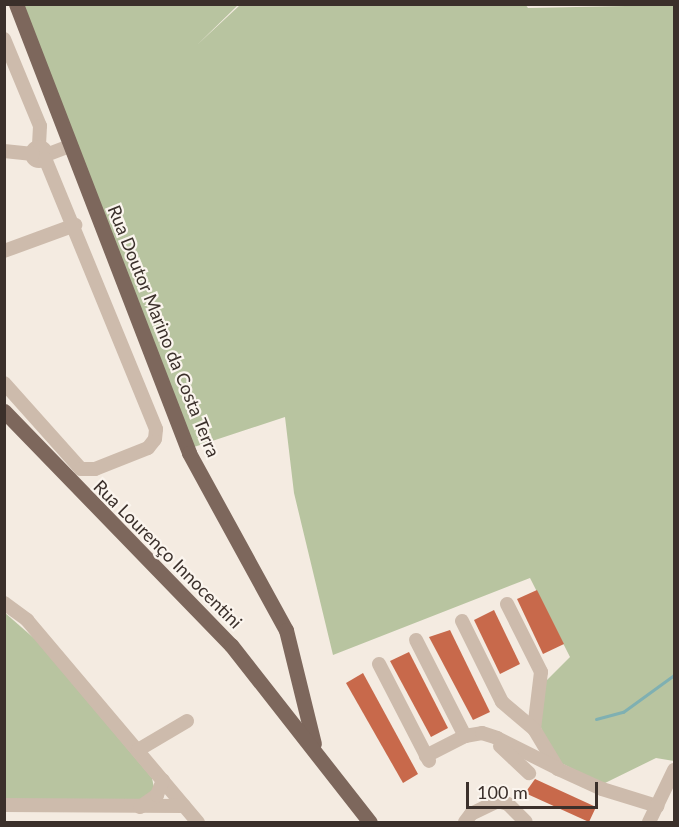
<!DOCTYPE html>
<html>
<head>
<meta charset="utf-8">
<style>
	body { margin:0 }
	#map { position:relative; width:679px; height:827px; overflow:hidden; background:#f4ebe1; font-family:Lato,sans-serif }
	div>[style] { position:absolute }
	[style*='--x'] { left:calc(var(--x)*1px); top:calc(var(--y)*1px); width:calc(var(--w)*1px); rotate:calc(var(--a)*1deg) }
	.green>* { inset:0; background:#b8c4a0 }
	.stream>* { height:3px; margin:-1.5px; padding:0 1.5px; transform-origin:1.5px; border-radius:1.5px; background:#7fb0b2 }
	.building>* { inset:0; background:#c8694b }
	.minor>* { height:14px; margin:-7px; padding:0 7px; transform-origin:7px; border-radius:7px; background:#cdbbac }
	.minor>.ring { margin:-7px; padding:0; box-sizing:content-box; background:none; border:14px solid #cdbbac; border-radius:50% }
	.major>* { height:15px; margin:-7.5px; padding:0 7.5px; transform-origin:7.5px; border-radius:7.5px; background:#7d675c }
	span { translate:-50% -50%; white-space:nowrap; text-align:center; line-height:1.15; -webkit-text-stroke:4.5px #fbf5ee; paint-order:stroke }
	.street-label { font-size:18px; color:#3b302b }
	.frame { position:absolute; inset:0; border:6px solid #3b302b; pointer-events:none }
	.scale { position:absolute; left:466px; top:782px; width:132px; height:27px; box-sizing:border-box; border:3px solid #3b302b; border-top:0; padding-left:8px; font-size:18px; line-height:21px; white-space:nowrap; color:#3b302b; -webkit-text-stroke:4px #fbf5ee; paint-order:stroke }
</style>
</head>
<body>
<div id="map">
	<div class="green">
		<i style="clip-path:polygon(525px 4px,528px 8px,674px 5px,674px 761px,656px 758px,603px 784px,561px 763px,544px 740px,540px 723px,545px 682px,570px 657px,530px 578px,333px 655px,294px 493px,285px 417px,194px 447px,23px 5px,238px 5px,197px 45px,240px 5px)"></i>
		<i style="clip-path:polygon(4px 612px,36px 640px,152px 778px,154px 788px,148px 799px,5px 801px)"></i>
	</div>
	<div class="stream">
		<i style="--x:596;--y:719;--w:28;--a:-15"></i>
		<i style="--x:623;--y:712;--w:63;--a:-36"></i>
	</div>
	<div class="building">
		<i style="clip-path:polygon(537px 590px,564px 644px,543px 654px,517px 599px)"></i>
		<i style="clip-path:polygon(494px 610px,520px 664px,500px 674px,474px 620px)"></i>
		<i style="clip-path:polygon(450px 630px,490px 712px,473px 720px,429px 637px)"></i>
		<i style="clip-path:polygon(409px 652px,448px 728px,431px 737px,390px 661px)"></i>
		<i style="clip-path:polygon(363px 673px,418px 774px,403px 783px,346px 683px)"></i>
		<i style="clip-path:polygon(535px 779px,596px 807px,589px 822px,525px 793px)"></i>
	</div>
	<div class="minor">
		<i style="--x:4;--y:39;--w:94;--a:67.5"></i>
		<i style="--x:40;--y:126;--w:22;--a:93"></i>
		<i class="ring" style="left:32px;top:147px;width:0;height:0"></i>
		<i style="--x:4;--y:151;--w:29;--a:6"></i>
		<i style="--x:46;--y:155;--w:26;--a:-21"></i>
		<i style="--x:4;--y:251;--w:76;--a:-20.1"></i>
		<i style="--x:4;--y:383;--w:115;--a:48.2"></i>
		<i style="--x:81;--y:469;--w:14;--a:0"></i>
		<i style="--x:95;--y:469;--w:57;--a:-21.6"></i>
		<i style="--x:148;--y:448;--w:11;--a:-52"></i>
		<i style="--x:155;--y:439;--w:10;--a:-84"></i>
		<i style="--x:156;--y:429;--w:292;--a:-112.3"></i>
		<i style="--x:4;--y:603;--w:29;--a:36"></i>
		<i style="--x:27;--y:620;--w:265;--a:49.8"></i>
		<i style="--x:507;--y:604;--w:76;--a:63.4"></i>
		<i style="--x:541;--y:672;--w:57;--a:97"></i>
		<i style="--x:534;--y:729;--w:47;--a:59"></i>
		<i style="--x:558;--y:769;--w:48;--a:24.4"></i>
		<i style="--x:602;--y:789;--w:58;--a:17.2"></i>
		<i style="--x:462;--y:621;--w:90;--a:63.7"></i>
		<i style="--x:502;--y:702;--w:42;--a:40.2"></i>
		<i style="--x:416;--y:640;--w:108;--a:63"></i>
		<i style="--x:465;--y:736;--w:44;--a:152.9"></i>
		<i style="--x:379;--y:664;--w:109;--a:62.7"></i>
		<i style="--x:465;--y:736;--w:17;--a:-10"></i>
		<i style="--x:482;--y:733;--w:16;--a:18"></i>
		<i style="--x:497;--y:738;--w:67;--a:26.6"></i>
		<i style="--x:500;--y:746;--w:40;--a:43"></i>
		<i style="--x:138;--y:750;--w:57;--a:-30.6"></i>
		<i style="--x:4;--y:805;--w:180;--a:0.3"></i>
		<i style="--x:140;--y:807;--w:21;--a:-35"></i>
		<i style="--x:157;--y:795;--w:16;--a:-68"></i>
		<i style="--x:465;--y:822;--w:10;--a:-53"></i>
		<i style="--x:471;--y:814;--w:30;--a:-26"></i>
		<i style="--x:498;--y:801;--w:10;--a:17"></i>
		<i style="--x:508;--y:804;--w:25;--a:45"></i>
		<i style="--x:649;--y:822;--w:58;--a:-64.3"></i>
	</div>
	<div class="major">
		<i style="--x:16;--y:4;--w:481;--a:68.9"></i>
		<i style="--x:189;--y:453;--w:202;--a:61.3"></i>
		<i style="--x:286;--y:630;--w:117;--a:76.2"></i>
		<i style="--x:4;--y:411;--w:326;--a:45.9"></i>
		<i style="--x:231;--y:645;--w:225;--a:51.9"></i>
	</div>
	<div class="street-label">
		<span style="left:164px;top:331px;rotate:68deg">Rua Doutor Marino da Costa Terra</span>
		<span style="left:168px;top:554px;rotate:45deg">Rua Lourenço Innocentini</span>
	</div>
	<div class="frame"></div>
	<div class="scale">100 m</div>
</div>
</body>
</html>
